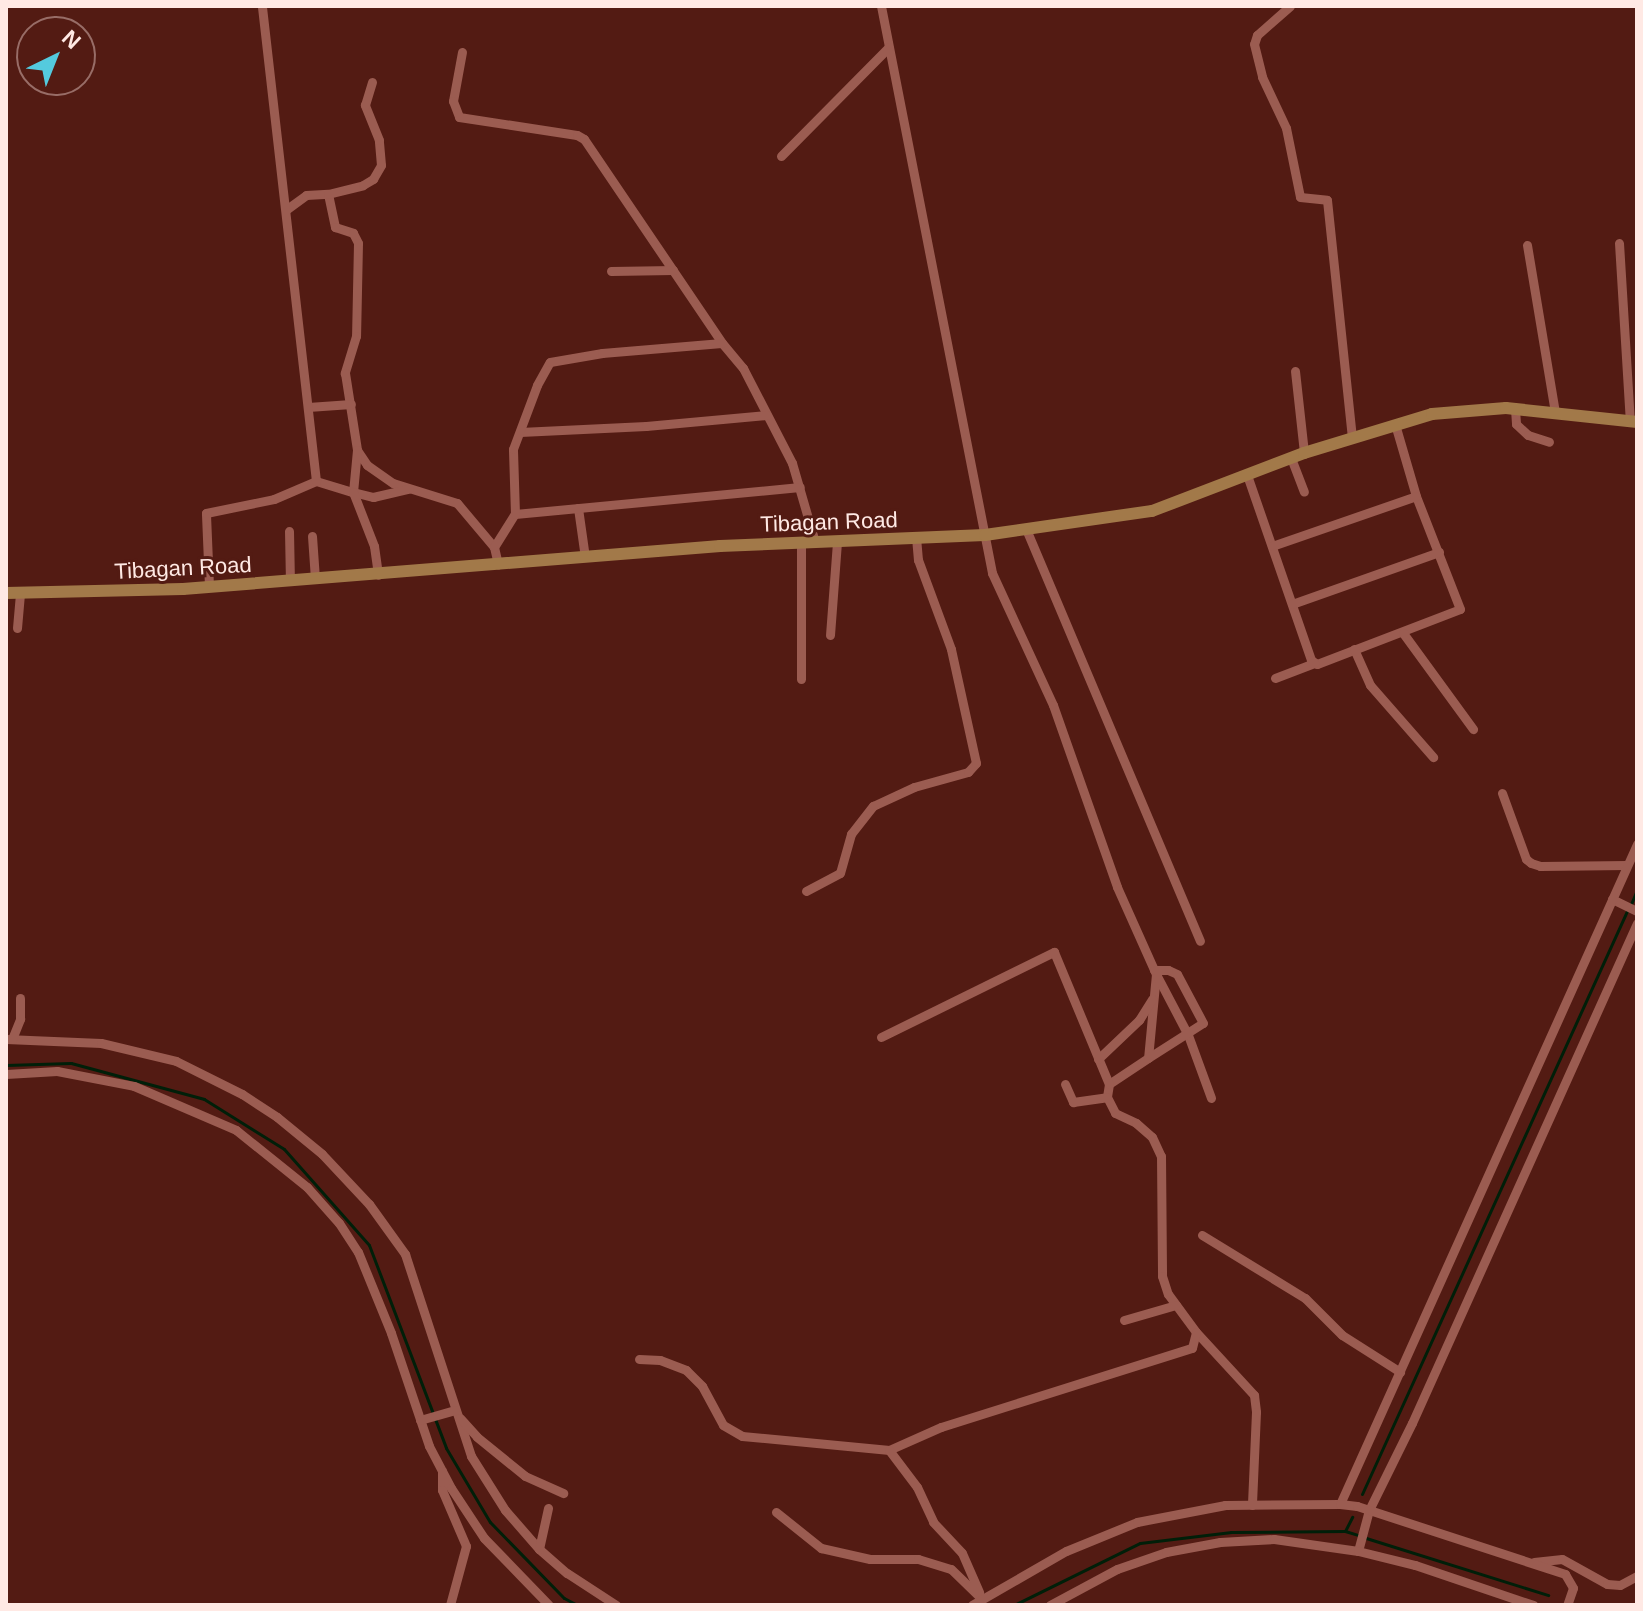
<!DOCTYPE html>
<html>
<head>
<meta charset="utf-8">
<style>
	body { margin:0 }
	#map { position:relative; width:1643px; height:1611px; overflow:hidden; background:#531b13; font-family:Arial,sans-serif }
	div>[style] { position:absolute }
	[style*='--x'] { left:calc(var(--x)*1px); top:calc(var(--y)*1px); width:calc(var(--w)*1px); rotate:calc(var(--a)*1deg) }
	.stream>* { height:3px; margin:-1.5px; padding:0 1.5px; transform-origin:1.5px; border-radius:1.5px; background:#001f09 }
	.minor>* { height:9px; margin:-4.5px; padding:0 4.5px; transform-origin:4.5px; border-radius:4.5px; background:#9b5c51 }
	.major>* { height:12px; margin:-6px; padding:0 6px; transform-origin:6px; border-radius:6px; background:#a27949 }
	span { translate:-50% -50%; white-space:nowrap; text-align:center; line-height:1.15; -webkit-text-stroke:6px #531b13; paint-order:stroke }
	.street-label { font-size:22px; color:#ffe9e4 }
	.frame { position:absolute; inset:0; border:8px solid #ffe9e4; pointer-events:none }
	.north { position:absolute; left:16px; top:16px; width:80px; height:80px; box-sizing:border-box; background:#531b13; border:2px solid #986d67; border-radius:50%; rotate:43deg; font-size:22px; font-weight:700; line-height:32px; text-align:center; color:#ffe9e4 }
	.north::after { content:''; display:block; margin:auto; width:28px; height:36px; background:#54cade; clip-path:polygon(50% 0,100% 100%,50% 72%,0 100%) }
</style>
</head>
<body>
<div id="map">
	<div class="stream">
		<i style="--x:1631;--y:904;--w:15;--a:-67"></i>
		<i style="--x:6;--y:1065;--w:65;--a:-1.8"></i>
		<i style="--x:71;--y:1063;--w:138;--a:15.1"></i>
		<i style="--x:204;--y:1099;--w:94;--a:32"></i>
		<i style="--x:284;--y:1149;--w:128;--a:48.5"></i>
		<i style="--x:369;--y:1245;--w:217;--a:69.2"></i>
		<i style="--x:446;--y:1448;--w:86;--a:59.3"></i>
		<i style="--x:490;--y:1522;--w:106;--a:45.8"></i>
		<i style="--x:564;--y:1598;--w:15;--a:28"></i>
		<i style="--x:1362;--y:1494;--w:640;--a:-65.56"></i>
		<i style="--x:1345;--y:1531;--w:16;--a:-63"></i>
		<i style="--x:1366;--y:1538;--w:191;--a:17.4"></i>
		<i style="--x:1014;--y:1605;--w:140;--a:-26.2"></i>
		<i style="--x:1140;--y:1543;--w:92;--a:-6.9"></i>
		<i style="--x:1231;--y:1532;--w:114;--a:-0.5"></i>
		<i style="--x:1345;--y:1531;--w:14;--a:17"></i>
	</div>
	<div class="minor">
		<i style="--x:881;--y:6;--w:578;--a:78.92"></i>
		<i style="--x:992;--y:573;--w:145;--a:65.2"></i>
		<i style="--x:1053;--y:705;--w:193;--a:70.6"></i>
		<i style="--x:1117;--y:887;--w:95;--a:65.9"></i>
		<i style="--x:1156;--y:974;--w:84;--a:95.4"></i>
		<i style="--x:1148;--y:1058;--w:47;--a:146.3"></i>
		<i style="--x:1109;--y:1084;--w:13;--a:99"></i>
		<i style="--x:1107;--y:1097;--w:18;--a:63"></i>
		<i style="--x:1115;--y:1113;--w:23;--a:25"></i>
		<i style="--x:1136;--y:1123;--w:21;--a:41"></i>
		<i style="--x:1152;--y:1137;--w:21;--a:65"></i>
		<i style="--x:1161;--y:1156;--w:120;--a:89.5"></i>
		<i style="--x:1162;--y:1276;--w:19;--a:72"></i>
		<i style="--x:1168;--y:1294;--w:47;--a:53.6"></i>
		<i style="--x:1196;--y:1332;--w:86;--a:47.4"></i>
		<i style="--x:1254;--y:1395;--w:17;--a:83"></i>
		<i style="--x:1256;--y:1412;--w:93;--a:92.5"></i>
		<i style="--x:1290;--y:6;--w:44;--a:138.7"></i>
		<i style="--x:1257;--y:35;--w:9;--a:108"></i>
		<i style="--x:1254;--y:44;--w:34;--a:76"></i>
		<i style="--x:1262;--y:77;--w:56;--a:64.8"></i>
		<i style="--x:1286;--y:128;--w:70;--a:78.5"></i>
		<i style="--x:1300;--y:197;--w:27;--a:6"></i>
		<i style="--x:1327;--y:200;--w:238;--a:84"></i>
		<i style="--x:462;--y:52;--w:50;--a:100.4"></i>
		<i style="--x:453;--y:101;--w:17;--a:69"></i>
		<i style="--x:459;--y:117;--w:119;--a:8.7"></i>
		<i style="--x:577;--y:135;--w:8;--a:30"></i>
		<i style="--x:584;--y:139;--w:246;--a:55.9"></i>
		<i style="--x:722;--y:343;--w:33;--a:50"></i>
		<i style="--x:743;--y:368;--w:107;--a:62.7"></i>
		<i style="--x:792;--y:463;--w:82;--a:73.8"></i>
		<i style="--x:781;--y:156;--w:153;--a:-45.3"></i>
		<i style="--x:328;--y:194;--w:34;--a:78"></i>
		<i style="--x:335;--y:227;--w:19;--a:18"></i>
		<i style="--x:353;--y:233;--w:11;--a:63"></i>
		<i style="--x:358;--y:243;--w:93;--a:91.2"></i>
		<i style="--x:356;--y:336;--w:39;--a:107"></i>
		<i style="--x:345;--y:373;--w:78;--a:81.1"></i>
		<i style="--x:357;--y:450;--w:18;--a:56"></i>
		<i style="--x:367;--y:465;--w:32;--a:35"></i>
		<i style="--x:393;--y:483;--w:67;--a:17.4"></i>
		<i style="--x:457;--y:503;--w:57;--a:49.9"></i>
		<i style="--x:494;--y:547;--w:18;--a:77"></i>
		<i style="--x:287;--y:209;--w:24;--a:-36"></i>
		<i style="--x:306;--y:195;--w:22;--a:-3"></i>
		<i style="--x:328;--y:194;--w:36;--a:-14"></i>
		<i style="--x:363;--y:185;--w:12;--a:-31"></i>
		<i style="--x:373;--y:179;--w:16;--a:-60"></i>
		<i style="--x:381;--y:165;--w:25;--a:-95"></i>
		<i style="--x:379;--y:140;--w:38;--a:-112"></i>
		<i style="--x:365;--y:105;--w:24;--a:-73"></i>
		<i style="--x:1619;--y:243;--w:178;--a:86.5"></i>
		<i style="--x:1527;--y:245;--w:169;--a:80.5"></i>
		<i style="--x:611;--y:271;--w:62;--a:-0.9"></i>
		<i style="--x:1295;--y:371;--w:82;--a:83.7"></i>
		<i style="--x:308;--y:407;--w:43;--a:-4"></i>
		<i style="--x:1515;--y:409;--w:15;--a:86"></i>
		<i style="--x:1516;--y:424;--w:16;--a:43"></i>
		<i style="--x:1528;--y:435;--w:22;--a:18"></i>
		<i style="--x:520;--y:432;--w:126;--a:-2.7"></i>
		<i style="--x:646;--y:426;--w:121;--a:-5.2"></i>
		<i style="--x:357;--y:450;--w:42;--a:95.4"></i>
		<i style="--x:353;--y:492;--w:21;--a:14"></i>
		<i style="--x:373;--y:497;--w:37;--a:-13"></i>
		<i style="--x:1291;--y:458;--w:36;--a:69"></i>
		<i style="--x:1247;--y:475;--w:196;--a:70.9"></i>
		<i style="--x:1311;--y:660;--w:7;--a:34"></i>
		<i style="--x:1317;--y:664;--w:153;--a:-21"></i>
		<i style="--x:1460;--y:609;--w:121;--a:-111.3"></i>
		<i style="--x:1416;--y:496;--w:75;--a:-106.3"></i>
		<i style="--x:316;--y:481;--w:39;--a:17"></i>
		<i style="--x:353;--y:492;--w:58;--a:68.7"></i>
		<i style="--x:374;--y:546;--w:29;--a:82"></i>
		<i style="--x:578;--y:508;--w:49;--a:81.9"></i>
		<i style="--x:515;--y:514;--w:286;--a:-5.4"></i>
		<i style="--x:1026;--y:529;--w:447;--a:67.1"></i>
		<i style="--x:289;--y:531;--w:50;--a:88.9"></i>
		<i style="--x:312;--y:536;--w:43;--a:86"></i>
		<i style="--x:1272;--y:546;--w:152;--a:-19.1"></i>
		<i style="--x:494;--y:547;--w:39;--a:-58"></i>
		<i style="--x:515;--y:514;--w:65;--a:-91.8"></i>
		<i style="--x:513;--y:449;--w:68;--a:-69.4"></i>
		<i style="--x:537;--y:385;--w:26;--a:-61"></i>
		<i style="--x:550;--y:362;--w:53;--a:-9.8"></i>
		<i style="--x:602;--y:353;--w:120;--a:-4.8"></i>
		<i style="--x:209;--y:586;--w:73;--a:-92.4"></i>
		<i style="--x:206;--y:513;--w:69;--a:-11.6"></i>
		<i style="--x:274;--y:499;--w:46;--a:-23.2"></i>
		<i style="--x:316;--y:481;--w:478;--a:-96.5"></i>
		<i style="--x:1292;--y:604;--w:156;--a:-19.5"></i>
		<i style="--x:17;--y:628;--w:35;--a:-85"></i>
		<i style="--x:1403;--y:633;--w:119;--a:53.9"></i>
		<i style="--x:830;--y:635;--w:94;--a:-85.7"></i>
		<i style="--x:1354;--y:649;--w:39;--a:66"></i>
		<i style="--x:1370;--y:685;--w:96;--a:48.8"></i>
		<i style="--x:1275;--y:678;--w:42;--a:-21"></i>
		<i style="--x:801;--y:679;--w:136;--a:-90"></i>
		<i style="--x:1502;--y:793;--w:70;--a:70"></i>
		<i style="--x:1526;--y:859;--w:6;--a:39"></i>
		<i style="--x:1531;--y:863;--w:9;--a:18"></i>
		<i style="--x:1540;--y:866;--w:87;--a:-0.7"></i>
		<i style="--x:806;--y:891;--w:38;--a:-28"></i>
		<i style="--x:840;--y:873;--w:41;--a:-74.2"></i>
		<i style="--x:851;--y:834;--w:36;--a:-52"></i>
		<i style="--x:873;--y:806;--w:45;--a:-24.9"></i>
		<i style="--x:914;--y:787;--w:56;--a:-15.5"></i>
		<i style="--x:968;--y:772;--w:12;--a:-48"></i>
		<i style="--x:976;--y:763;--w:117;--a:-102.4"></i>
		<i style="--x:951;--y:649;--w:95;--a:-110.3"></i>
		<i style="--x:918;--y:560;--w:22;--a:-95"></i>
		<i style="--x:1612;--y:899;--w:28;--a:26"></i>
		<i style="--x:1156;--y:974;--w:69;--a:62.3"></i>
		<i style="--x:1188;--y:1035;--w:67;--a:69.9"></i>
		<i style="--x:881;--y:1037;--w:193;--a:-26.2"></i>
		<i style="--x:1054;--y:952;--w:143;--a:67.4"></i>
		<i style="--x:6;--y:1039;--w:95;--a:2.4"></i>
		<i style="--x:101;--y:1043;--w:77;--a:13.5"></i>
		<i style="--x:176;--y:1061;--w:74;--a:26.6"></i>
		<i style="--x:242;--y:1094;--w:42;--a:33.3"></i>
		<i style="--x:277;--y:1117;--w:58;--a:39.4"></i>
		<i style="--x:322;--y:1154;--w:69;--a:46.8"></i>
		<i style="--x:369;--y:1204;--w:62;--a:54.2"></i>
		<i style="--x:405;--y:1254;--w:213;--a:71.9"></i>
		<i style="--x:471;--y:1456;--w:64;--a:57.8"></i>
		<i style="--x:505;--y:1510;--w:52;--a:48.9"></i>
		<i style="--x:539;--y:1549;--w:37;--a:41"></i>
		<i style="--x:567;--y:1573;--w:59;--a:33.1"></i>
		<i style="--x:12;--y:1039;--w:22;--a:-68"></i>
		<i style="--x:20;--y:1019;--w:21;--a:-90"></i>
		<i style="--x:1148;--y:1058;--w:65;--a:-32.5"></i>
		<i style="--x:1203;--y:1023;--w:55;--a:-118"></i>
		<i style="--x:1177;--y:974;--w:10;--a:-156"></i>
		<i style="--x:1168;--y:970;--w:14;--a:180"></i>
		<i style="--x:1098;--y:1059;--w:57;--a:-43.6"></i>
		<i style="--x:1139;--y:1020;--w:25;--a:-58"></i>
		<i style="--x:6;--y:1074;--w:51;--a:-3.4"></i>
		<i style="--x:57;--y:1071;--w:78;--a:11"></i>
		<i style="--x:134;--y:1086;--w:111;--a:23.3"></i>
		<i style="--x:236;--y:1130;--w:91;--a:38.8"></i>
		<i style="--x:307;--y:1187;--w:48;--a:48.4"></i>
		<i style="--x:339;--y:1223;--w:35;--a:57"></i>
		<i style="--x:358;--y:1252;--w:87;--a:67.8"></i>
		<i style="--x:391;--y:1333;--w:119;--a:71.4"></i>
		<i style="--x:429;--y:1446;--w:47;--a:62.4"></i>
		<i style="--x:451;--y:1488;--w:60;--a:56.6"></i>
		<i style="--x:484;--y:1538;--w:93;--a:45.9"></i>
		<i style="--x:1065;--y:1084;--w:20;--a:66"></i>
		<i style="--x:1073;--y:1102;--w:34;--a:-8"></i>
		<i style="--x:1202;--y:1235;--w:121;--a:31.5"></i>
		<i style="--x:1305;--y:1298;--w:52;--a:45"></i>
		<i style="--x:1342;--y:1335;--w:69;--a:32.5"></i>
		<i style="--x:1124;--y:1320;--w:54;--a:-16.1"></i>
		<i style="--x:639;--y:1359;--w:21;--a:3"></i>
		<i style="--x:660;--y:1360;--w:28;--a:21"></i>
		<i style="--x:686;--y:1370;--w:23;--a:45"></i>
		<i style="--x:702;--y:1386;--w:44;--a:61.7"></i>
		<i style="--x:723;--y:1425;--w:22;--a:30"></i>
		<i style="--x:742;--y:1436;--w:148;--a:5.4"></i>
		<i style="--x:889;--y:1450;--w:57;--a:-23.9"></i>
		<i style="--x:941;--y:1427;--w:263;--a:-17.5"></i>
		<i style="--x:1192;--y:1348;--w:16;--a:-76"></i>
		<i style="--x:460;--y:1418;--w:25;--a:48"></i>
		<i style="--x:477;--y:1437;--w:62;--a:39.1"></i>
		<i style="--x:525;--y:1476;--w:42;--a:24.1"></i>
		<i style="--x:420;--y:1420;--w:36;--a:-16"></i>
		<i style="--x:889;--y:1450;--w:46;--a:52.9"></i>
		<i style="--x:917;--y:1487;--w:38;--a:65"></i>
		<i style="--x:933;--y:1522;--w:42;--a:46.9"></i>
		<i style="--x:962;--y:1553;--w:43;--a:66.4"></i>
		<i style="--x:442;--y:1471;--w:19;--a:90"></i>
		<i style="--x:442;--y:1490;--w:61;--a:66.8"></i>
		<i style="--x:466;--y:1546;--w:61;--a:105.2"></i>
		<i style="--x:1340;--y:1504;--w:724;--a:-65.77"></i>
		<i style="--x:776;--y:1512;--w:58;--a:38.7"></i>
		<i style="--x:821;--y:1548;--w:50;--a:12.7"></i>
		<i style="--x:870;--y:1559;--w:48;--a:0"></i>
		<i style="--x:918;--y:1559;--w:34;--a:17"></i>
		<i style="--x:951;--y:1569;--w:43;--a:44.1"></i>
		<i style="--x:539;--y:1549;--w:42;--a:-77.6"></i>
		<i style="--x:1358;--y:1551;--w:42;--a:-75"></i>
		<i style="--x:1369;--y:1510;--w:97;--a:-63.7"></i>
		<i style="--x:1412;--y:1423;--w:548;--a:-65.77"></i>
		<i style="--x:1534;--y:1562;--w:28;--a:-6"></i>
		<i style="--x:1562;--y:1559;--w:51;--a:29.1"></i>
		<i style="--x:1607;--y:1584;--w:13;--a:4"></i>
		<i style="--x:1620;--y:1585;--w:19;--a:-28"></i>
		<i style="--x:972;--y:1605;--w:108;--a:-29.9"></i>
		<i style="--x:1066;--y:1551;--w:77;--a:-22.2"></i>
		<i style="--x:1137;--y:1522;--w:90;--a:-10.9"></i>
		<i style="--x:1225;--y:1505;--w:115;--a:-0.5"></i>
		<i style="--x:1340;--y:1504;--w:17;--a:7"></i>
		<i style="--x:1357;--y:1506;--w:219;--a:18.1"></i>
		<i style="--x:1565;--y:1574;--w:16;--a:60"></i>
		<i style="--x:1573;--y:1588;--w:18;--a:109"></i>
		<i style="--x:1050;--y:1605;--w:76;--a:-28.2"></i>
		<i style="--x:1117;--y:1569;--w:52;--a:-19.1"></i>
		<i style="--x:1166;--y:1552;--w:55;--a:-10.5"></i>
		<i style="--x:1220;--y:1542;--w:54;--a:-3.2"></i>
		<i style="--x:1274;--y:1539;--w:85;--a:8.1"></i>
		<i style="--x:1358;--y:1551;--w:59;--a:13.8"></i>
		<i style="--x:1415;--y:1565;--w:125;--a:18.7"></i>
	</div>
	<div class="major">
		<i style="--x:6;--y:593;--w:177;--a:-1.3"></i>
		<i style="--x:183;--y:589;--w:539;--a:-4.58"></i>
		<i style="--x:720;--y:546;--w:265;--a:-2.4"></i>
		<i style="--x:985;--y:535;--w:169;--a:-8.2"></i>
		<i style="--x:1152;--y:511;--w:163;--a:-20.9"></i>
		<i style="--x:1304;--y:453;--w:134;--a:-16.9"></i>
		<i style="--x:1432;--y:414;--w:74;--a:-4.6"></i>
		<i style="--x:1506;--y:408;--w:132;--a:6.1"></i>
	</div>
	<div class="street-label">
		<span style="left:829px;top:522px;rotate:-2deg">Tibagan Road</span>
		<span style="left:183px;top:568px;rotate:-3deg">Tibagan Road</span>
	</div>
	<div class="frame"></div>
	<div class="north">N</div>
</div>
</body>
</html>
